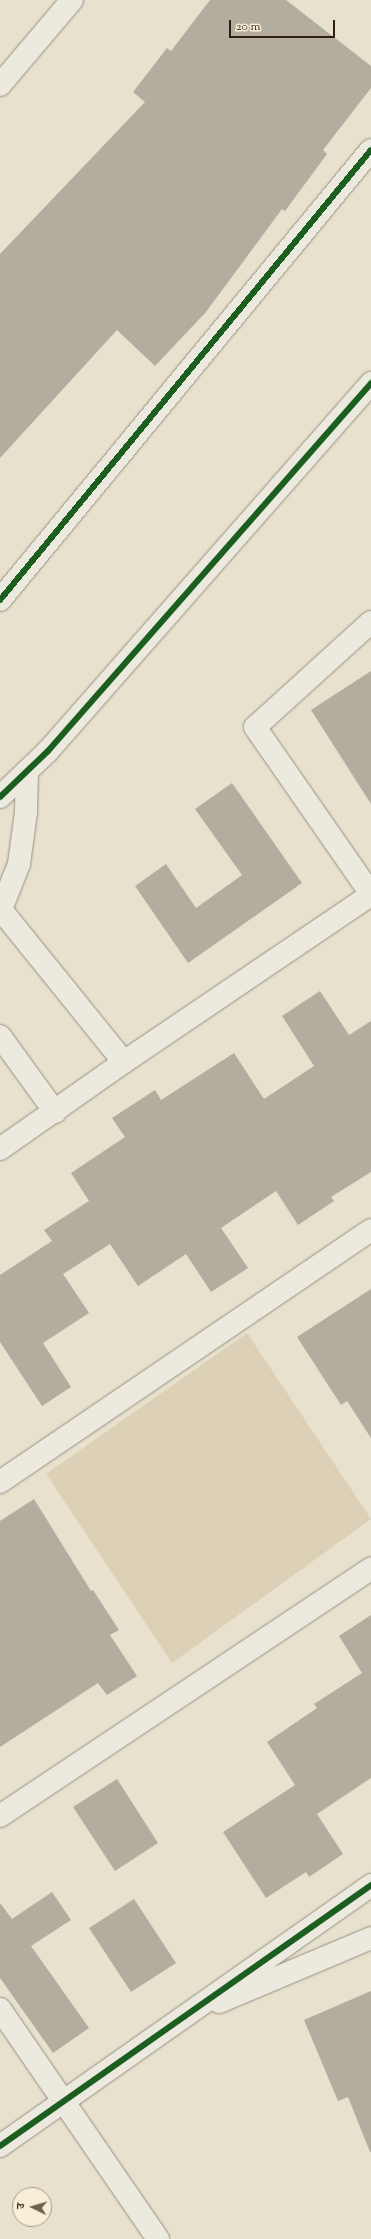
<!DOCTYPE html>
<html>
<head>
<meta charset="utf-8">
<style>
	body { margin:0 }
	#map { position:relative; width:371px; height:2239px; overflow:hidden; background:#e8e1cd; font-family:"Sorts Mill Goudy","Noto Serif Devanagari",serif }
	div>[style] { position:absolute }
	[style*='--x'] { left:calc(var(--x)*1px); top:calc(var(--y)*1px); width:calc(var(--w)*1px); rotate:calc(var(--a)*1deg) }
	.green>* { inset:0; background:#dcd1b6 }
	.building>* { inset:0; background:#b3ad9f }
	.roads { filter:drop-shadow(0 0 1px #989184) drop-shadow(0 0 1px #989184) }
	.minor>* { height:22px; margin:-11px; padding:0 11px; transform-origin:11px; border-radius:11px; background:#ece9df }
	.cycleway>* { height:6px; margin:-3px; padding:0 3px; transform-origin:3px; border-radius:3px; background:#1b5e20 }
	span { translate:-50% -50%; white-space:nowrap; text-align:center; line-height:1.15; -webkit-text-stroke:3px #f8efd7; paint-order:stroke }
	.north { position:absolute; left:12px; top:2187px; width:40px; height:40px; box-sizing:border-box; background:#f8efd7; border:1px solid #a89b87; border-radius:50%; rotate:275deg; font-size:11px; font-weight:700; line-height:16px; text-align:center; color:#311c10 }
	.north::after { content:''; display:block; margin:auto; width:14px; height:18px; background:#716152; clip-path:polygon(50% 0,100% 100%,50% 72%,0 100%) }
	.scale { position:absolute; left:229px; top:20px; width:106px; height:18px; box-sizing:border-box; border:2px solid #311c10; border-top:0; padding-left:5px; font-size:12px; line-height:14px; white-space:nowrap; color:#311c10; -webkit-text-stroke:3px #f8efd7; paint-order:stroke }
</style>
</head>
<body>
<div id="map">
	<div class="green">
		<i style="clip-path:polygon(247px 1333px,371px 1519px,172px 1663px,46px 1474px)"></i>
	</div>
	<div class="building">
		<i style="clip-path:polygon(210px 0,286px 0,371px 66px,371px 88px,323px 150px,327px 154px,285px 211px,282px 209px,206px 312px,155px 366px,117px 330px,0 458px,0 254px,145px 102px,133px 92px,167px 48px,171px 51px)"></i>
		<i style="clip-path:polygon(371px 671px,371px 804px,311px 710px)"></i>
		<i style="clip-path:polygon(232px 783px,302px 883px,188px 963px,135px 886px,166px 864px,196px 908px,242px 875px,195px 809px)"></i>
		<i style="clip-path:polygon(320px 991px,349px 1035px,371px 1021px,371px 1172px,331px 1197px,334px 1201px,298px 1225px,276px 1191px,221px 1228px,248px 1268px,211px 1292px,186px 1254px,138px 1286px,110px 1244px,63px 1274px,89px 1313px,43px 1343px,71px 1387px,42px 1406px,0 1342px,0 1275px,52px 1241px,44px 1230px,89px 1201px,71px 1173px,125px 1137px,112px 1118px,155px 1090px,161px 1100px,234px 1053px,264px 1099px,314px 1066px,282px 1016px)"></i>
		<i style="clip-path:polygon(371px 1289px,371px 1438px,347px 1401px,341px 1405px,297px 1337px)"></i>
		<i style="clip-path:polygon(34px 1499px,91px 1591px,93px 1590px,119px 1630px,110px 1635px,137px 1676px,107px 1695px,98px 1683px,0 1747px,0 1521px)"></i>
		<i style="clip-path:polygon(371px 1615px,371px 1778px,317px 1814px,343px 1854px,309px 1877px,306px 1872px,266px 1898px,223px 1832px,295px 1785px,267px 1742px,317px 1708px,314px 1704px,362px 1673px,339px 1636px)"></i>
		<i style="clip-path:polygon(117px 1779px,158px 1843px,115px 1871px,73px 1807px)"></i>
		<i style="clip-path:polygon(52px 1892px,71px 1920px,31px 1946px,89px 2028px,53px 2053px,0 1978px,0 1903px,12px 1919px)"></i>
		<i style="clip-path:polygon(134px 1899px,176px 1963px,131px 1992px,89px 1928px)"></i>
		<i style="clip-path:polygon(371px 1991px,371px 2152px,370px 2152px,348px 2097px,338px 2101px,304px 2020px)"></i>
	</div>
	<div class="roads">
		<div class="minor">
			<i style="--x:0;--y:85;--w:111;--a:-49.7"></i>
			<i style="--x:0;--y:600;--w:583;--a:-50.5"></i>
			<i style="--x:371;--y:622;--w:156;--a:137.8"></i>
			<i style="--x:255;--y:727;--w:203;--a:55.2"></i>
			<i style="--x:0;--y:797;--w:66;--a:-43.8"></i>
			<i style="--x:48;--y:751;--w:490;--a:-48.7"></i>
			<i style="--x:2;--y:911;--w:194;--a:51.1"></i>
			<i style="--x:0;--y:912;--w:52;--a:-68.4"></i>
			<i style="--x:19;--y:864;--w:52;--a:-82.3"></i>
			<i style="--x:26;--y:812;--w:41;--a:-88.6"></i>
			<i style="--x:0;--y:1036;--w:94;--a:54.1"></i>
			<i style="--x:0;--y:1149;--w:151;--a:-35.1"></i>
			<i style="--x:124;--y:1062;--w:298;--a:-34.1"></i>
			<i style="--x:0;--y:1482;--w:448;--a:-34.2"></i>
			<i style="--x:0;--y:1816;--w:446;--a:-33.7"></i>
			<i style="--x:219;--y:2002;--w:165;--a:-22.8"></i>
			<i style="--x:0;--y:2009;--w:279;--a:55.5"></i>
			<i style="--x:0;--y:2146;--w:454;--a:-35.1"></i>
		</div>
	</div>
	<div class="cycleway">
		<i style="--x:0;--y:600;--w:583;--a:-50.5"></i>
		<i style="--x:0;--y:797;--w:66;--a:-43.8"></i>
		<i style="--x:48;--y:751;--w:490;--a:-48.7"></i>
		<i style="--x:0;--y:2146;--w:454;--a:-35.1"></i>
	</div>
	<div class="north">उ</div>
	<div class="scale">20 m</div>
</div>
</body>
</html>
